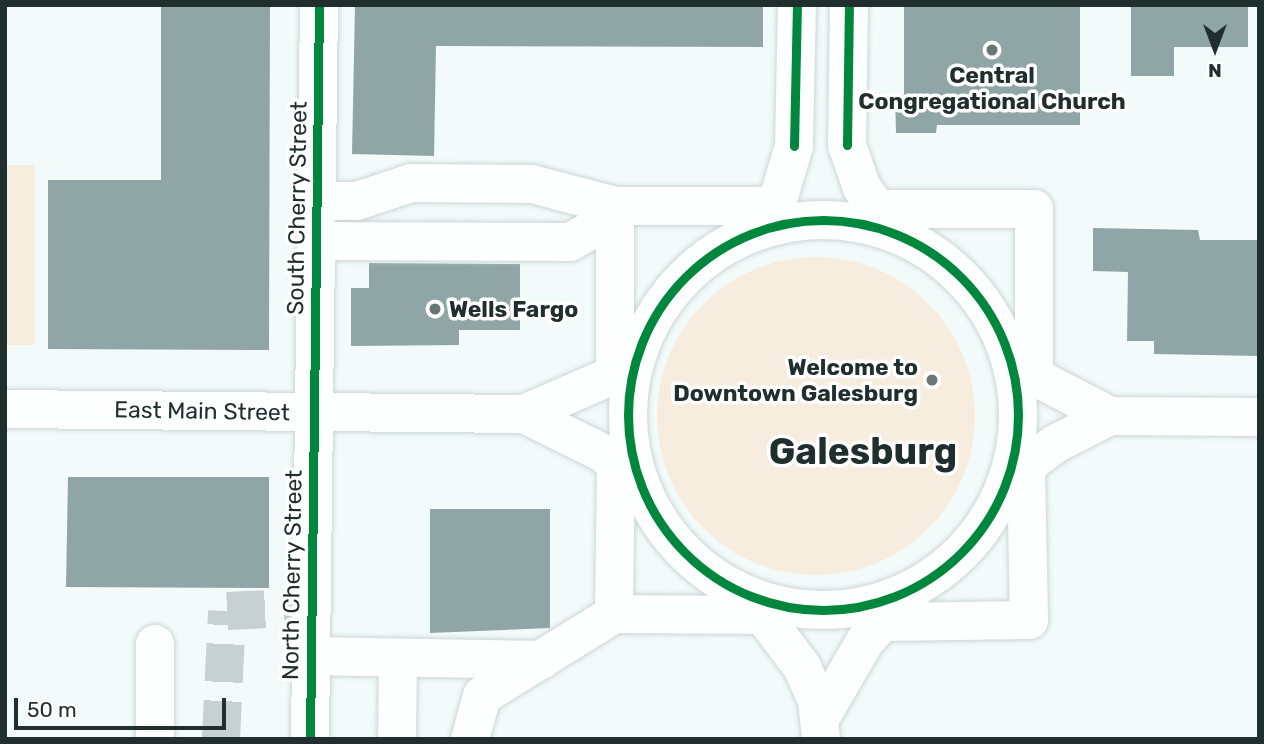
<!DOCTYPE html>
<html>
<head>
<meta charset="utf-8">
<style>
	body { margin:0 }
	#map { position:relative; width:1264px; height:744px; overflow:hidden; background:#f2fafa; font-family:Rubik,sans-serif }
	div>[style] { position:absolute }
	[style*='--x'] { left:calc(var(--x)*1px); top:calc(var(--y)*1px); width:calc(var(--w)*1px); rotate:calc(var(--a)*1deg) }
	.green>* { inset:0; background:#f6eddf }
	.round { border-radius:50% }
	.building>* { inset:0; background:#90a6a6 }
	.minor-tunnel>* { height:38px; margin-top:-19px; transform-origin:0; background:repeating-linear-gradient(90deg,#c8d1d1 0 38px,transparent 0 57px) }
	.roads { filter:drop-shadow(0 0 2px #ccd6d6) drop-shadow(0 0 2px #ccd6d6) }
	.minor>* { height:38px; margin:-19px; padding:0 19px; transform-origin:19px; border-radius:19px; background:#fdfefe }
	.major>* { height:38px; margin:-19px; padding:0 19px; transform-origin:19px; border-radius:19px; background:#fdfefe }
	.major>.ring { margin:-19px; padding:0; box-sizing:content-box; background:none; border:38px solid #fdfefe; border-radius:50% }
	.cycleway>* { height:9px; margin:-4.5px; padding:0 4.5px; transform-origin:4.5px; border-radius:4.5px; background:#00873e }
	.cycleway>.ring { margin:-4.5px; padding:0; box-sizing:content-box; background:none; border:9px solid #00873e; border-radius:50% }
	.dots>* { width:19px; height:19px; translate:-50% -50%; box-sizing:border-box; border:4px solid #fff; border-radius:50% }
	span { translate:-50% -50%; white-space:nowrap; text-align:center; line-height:1.15; -webkit-text-stroke:7px #fff; paint-order:stroke }
	.poi-label { font-size:23px; color:#202f2e; font-weight:700 }
	.left { translate:0 -50%; text-align:left }
	.right { translate:-100% -50%; text-align:right }
	.street-label { font-size:23px; color:#202f2e }
	.town-label { font-size:37px; color:#202f2e; font-weight:700 }
	.frame { position:absolute; inset:0; border:7px solid #202f2e; pointer-events:none }
	.north { position:absolute; left:1180px; top:14px; width:70px; height:70px; -webkit-text-stroke:5px #fff; paint-order:stroke; rotate:180deg; font-size:19px; font-weight:700; line-height:28px; text-align:center; color:#202f2e }
	.north::after { content:''; display:block; margin:auto; width:24px; height:32px; background:#202f2e; clip-path:polygon(50% 0,100% 100%,50% 72%,0 100%) }
	.scale { position:absolute; left:14px; top:698px; width:212px; height:32px; box-sizing:border-box; border:4px solid #202f2e; border-top:0; padding-left:9px; font-size:21px; line-height:24px; white-space:nowrap; color:#202f2e; -webkit-text-stroke:5px #fff; paint-order:stroke }
</style>
</head>
<body>
<div id="map">
	<div class="green">
		<i style="clip-path:polygon(5px 165px,35px 165px,35px 345px,5px 345px)"></i>
		<i class="round" style="left:657px;top:257px;width:318px;height:318px"></i>
	</div>
	<div class="building">
		<i style="clip-path:polygon(161px 5px,270px 5px,269px 350px,48px 349px,48px 180px,161px 180px)"></i>
		<i style="clip-path:polygon(355px 5px,763px 5px,763px 47px,436px 46px,434px 156px,352px 154px)"></i>
		<i style="clip-path:polygon(904px 5px,1080px 5px,1080px 125px,937px 125px,936px 133px,896px 133px,895px 95px,904px 95px)"></i>
		<i style="clip-path:polygon(1131px 5px,1248px 5px,1248px 47px,1174px 47px,1174px 76px,1131px 76px)"></i>
		<i style="clip-path:polygon(1093px 228px,1198px 230px,1200px 240px,1259px 240px,1259px 356px,1154px 354px,1154px 341px,1127px 341px,1128px 272px,1093px 271px)"></i>
		<i style="clip-path:polygon(369px 263px,520px 264px,520px 330px,459px 330px,459px 345px,351px 346px,351px 288px,369px 288px)"></i>
		<i style="clip-path:polygon(68px 477px,269px 477px,269px 588px,66px 587px)"></i>
		<i style="clip-path:polygon(430px 509px,550px 509px,550px 628px,430px 633px)"></i>
	</div>
	<div class="minor-tunnel">
		<i style="--x:221;--y:739;--w:128;--a:-87.3"></i>
		<i style="--x:227;--y:611;--w:84;--a:-2.7"></i>
	</div>
	<div class="roads">
		<div class="minor">
			<i style="--x:849;--y:5;--w:140;--a:90.8"></i>
			<i style="--x:847;--y:145;--w:46;--a:70.8"></i>
			<i style="--x:862;--y:188;--w:51;--a:52.9"></i>
			<i style="--x:315;--y:201;--w:42;--a:0"></i>
			<i style="--x:357;--y:201;--w:57;--a:-18.4"></i>
			<i style="--x:411;--y:183;--w:121;--a:0.5"></i>
			<i style="--x:532;--y:184;--w:86;--a:14.8"></i>
			<i style="--x:875;--y:209;--w:159;--a:0"></i>
			<i style="--x:1034;--y:209;--w:163;--a:90"></i>
			<i style="--x:758;--y:228;--w:41;--a:-57.8"></i>
			<i style="--x:780;--y:193;--w:49;--a:-73.4"></i>
			<i style="--x:794;--y:146;--w:141;--a:-88.8"></i>
			<i style="--x:315;--y:241;--w:255;--a:0.2"></i>
			<i style="--x:570;--y:242;--w:51;--a:-29.1"></i>
			<i style="--x:615;--y:376;--w:170;--a:-90"></i>
			<i style="--x:615;--y:206;--w:156;--a:0"></i>
			<i style="--x:616;--y:465;--w:149;--a:90.8"></i>
			<i style="--x:614;--y:614;--w:151;--a:0.4"></i>
			<i style="--x:748;--y:595;--w:90;--a:53.1"></i>
			<i style="--x:802;--y:667;--w:36;--a:66"></i>
			<i style="--x:817;--y:700;--w:39;--a:84"></i>
			<i style="--x:883;--y:622;--w:146;--a:-0.8"></i>
			<i style="--x:1029;--y:620;--w:154;--a:-91.1"></i>
			<i style="--x:310;--y:656;--w:231;--a:1"></i>
			<i style="--x:821;--y:717;--w:88;--a:-59.9"></i>
			<i style="--x:865;--y:641;--w:73;--a:-46.7"></i>
			<i style="--x:155;--y:739;--w:95;--a:-90"></i>
			<i style="--x:310;--y:739;--w:734;--a:-89.3"></i>
			<i style="--x:397;--y:739;--w:81;--a:-89.3"></i>
			<i style="--x:470;--y:739;--w:45;--a:-74.4"></i>
			<i style="--x:482;--y:696;--w:155;--a:-31.8"></i>
		</div>
		<div class="major">
			<i class="ring" style="left:628px;top:220px;width:352px;height:352px"></i>
			<i style="--x:1008;--y:349;--w:47;--a:42.4"></i>
			<i style="--x:1043;--y:381;--w:76;--a:27.6"></i>
			<i style="--x:1110;--y:416;--w:149;--a:0.4"></i>
			<i style="--x:5;--y:409;--w:519;--a:0.55"></i>
			<i style="--x:524;--y:414;--w:118;--a:-23.5"></i>
			<i style="--x:524;--y:414;--w:88;--a:26.3"></i>
			<i style="--x:603;--y:453;--w:53;--a:42.7"></i>
			<i style="--x:1008;--y:480;--w:59;--a:-37.5"></i>
			<i style="--x:1055;--y:444;--w:62;--a:-27"></i>
		</div>
	</div>
	<div class="cycleway">
		<i style="--x:847;--y:145;--w:140;--a:-89.2"></i>
		<i style="--x:794;--y:146;--w:141;--a:-88.8"></i>
		<i class="ring" style="left:628px;top:220px;width:381px;height:381px"></i>
		<i style="--x:310;--y:739;--w:734;--a:-89.3"></i>
	</div>
	<div class="dots">
		<i style="left:992px;top:50px;background:#6a7675"></i>
		<i style="left:435px;top:309px;background:#6a7675"></i>
		<i style="left:932px;top:380px;background:#6a7675"></i>
	</div>
	<div class="poi-label">
		<span style="left:992px;top:88px">Central<br>Congregational Church</span>
		<span class="left" style="left:449px;top:309px">Wells Fargo</span>
		<span class="right" style="left:918px;top:380px">Welcome to<br>Downtown Galesburg</span>
	</div>
	<div class="street-label">
		<span style="left:297px;top:208px;rotate:-89deg">South Cherry Street</span>
		<span style="left:202px;top:411px;rotate:1deg">East Main Street</span>
		<span style="left:292px;top:575px;rotate:-89deg">North Cherry Street</span>
	</div>
	<div class="town-label">
		<span style="left:863px;top:451px">Galesburg</span>
	</div>
	<div class="frame"></div>
	<div class="north">N</div>
	<div class="scale">50 m</div>
</div>
</body>
</html>
